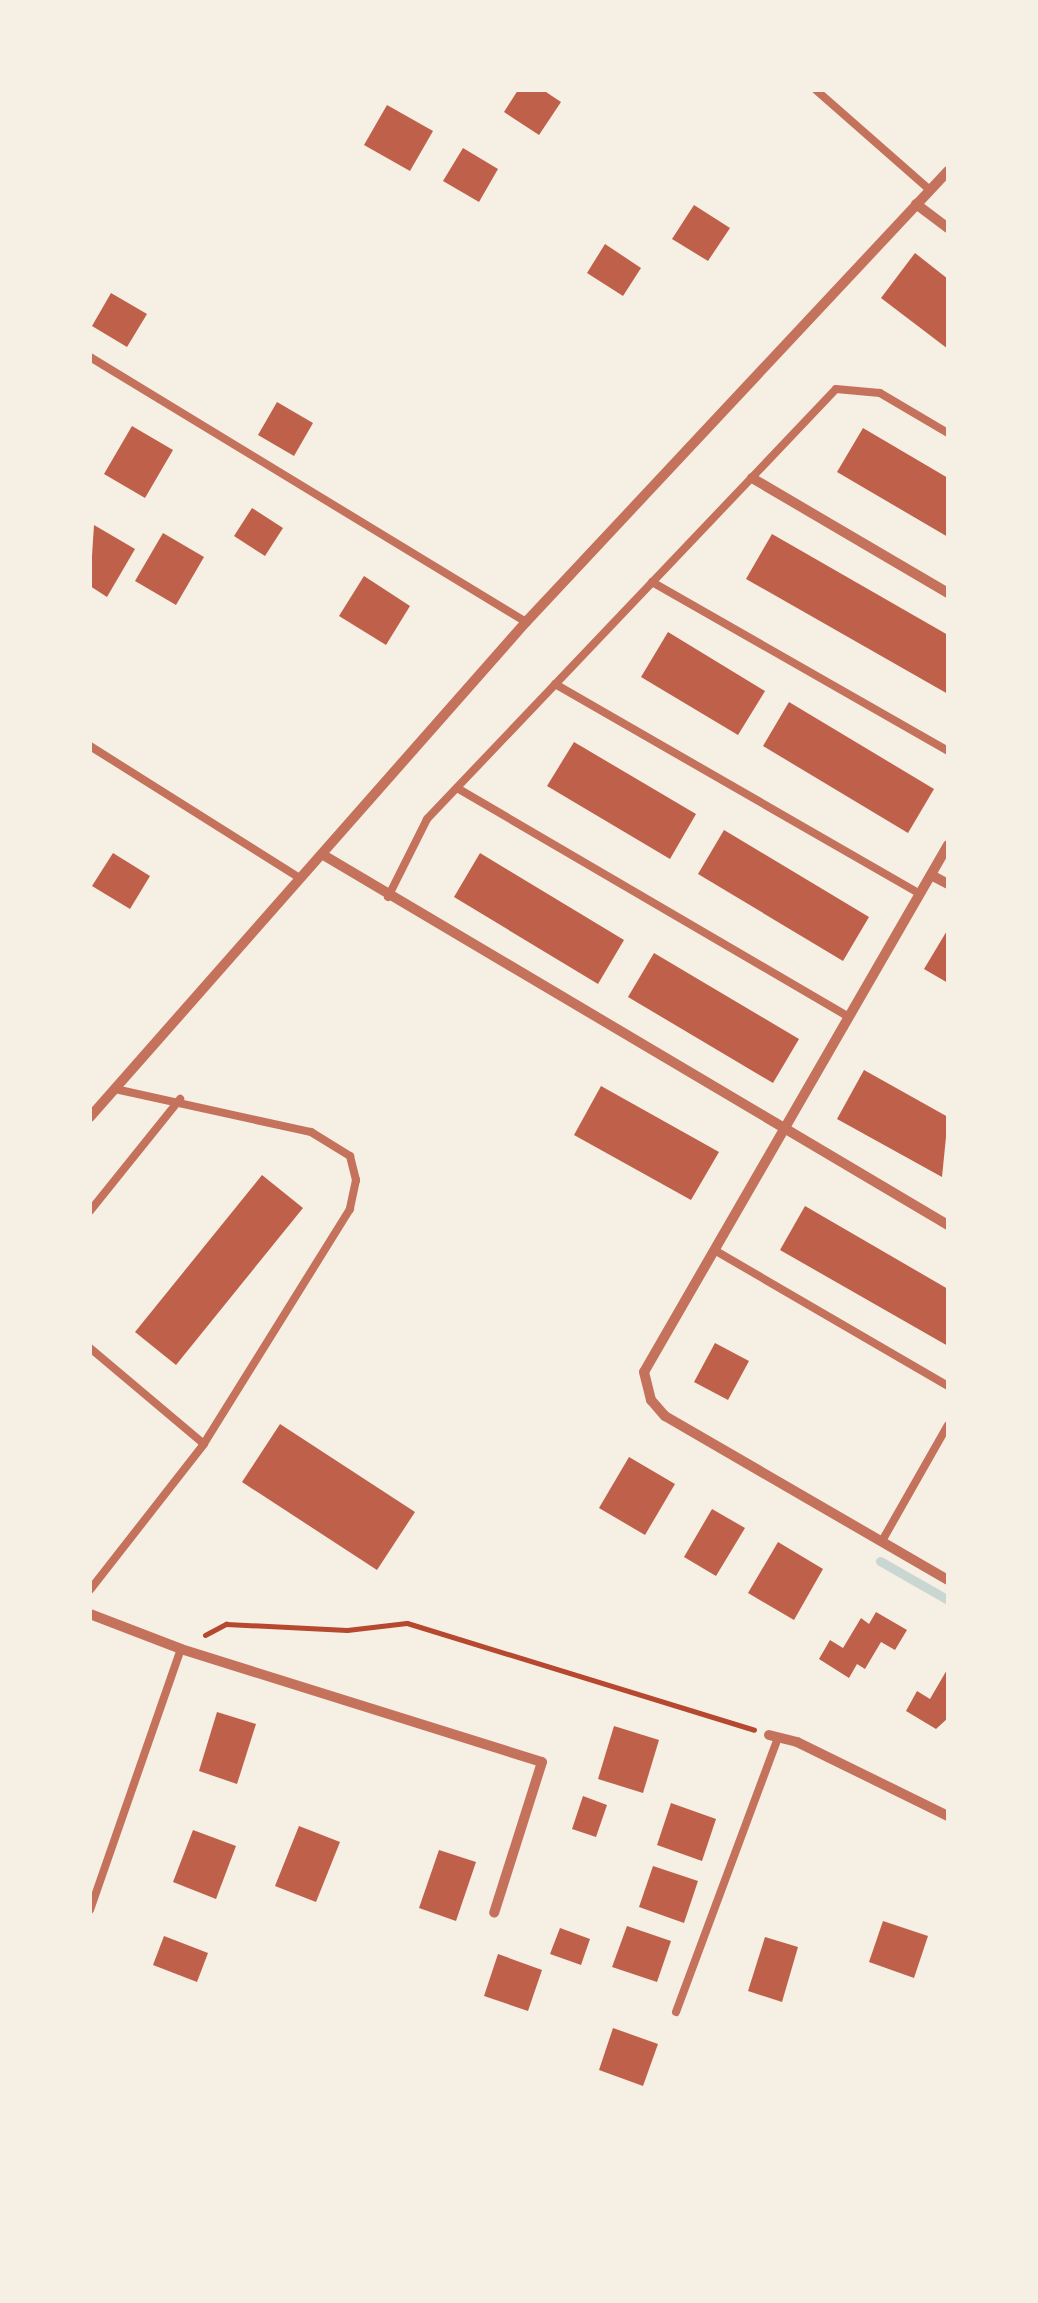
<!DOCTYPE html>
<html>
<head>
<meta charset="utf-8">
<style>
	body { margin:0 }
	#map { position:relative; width:1038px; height:2303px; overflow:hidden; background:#f6efe4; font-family:Lato,sans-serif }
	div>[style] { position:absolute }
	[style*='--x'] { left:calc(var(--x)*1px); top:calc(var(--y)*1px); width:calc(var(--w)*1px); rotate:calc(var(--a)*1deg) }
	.stream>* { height:9px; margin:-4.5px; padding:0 4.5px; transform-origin:4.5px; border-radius:4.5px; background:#c9d6d2 }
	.building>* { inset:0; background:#bf614a }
	.path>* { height:5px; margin:-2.5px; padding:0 2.5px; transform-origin:2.5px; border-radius:2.5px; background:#b5482f }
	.service>* { height:8px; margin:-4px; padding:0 4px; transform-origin:4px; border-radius:4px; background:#c5725c }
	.minor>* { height:10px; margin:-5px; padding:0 5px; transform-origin:5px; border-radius:5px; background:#c5725c }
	span { translate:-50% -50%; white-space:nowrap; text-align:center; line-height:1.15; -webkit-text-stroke:10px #f6efe4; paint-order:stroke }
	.frame { position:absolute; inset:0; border:92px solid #f6efe4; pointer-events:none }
</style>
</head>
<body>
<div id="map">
	<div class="stream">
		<i style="--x:880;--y:1561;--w:78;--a:29.8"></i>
	</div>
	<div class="building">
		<i style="clip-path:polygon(518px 90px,543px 90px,561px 102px,539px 135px,504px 112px)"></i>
		<i style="clip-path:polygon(387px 105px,433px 131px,410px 171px,364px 145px)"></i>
		<i style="clip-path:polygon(463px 148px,498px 169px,479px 202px,443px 181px)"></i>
		<i style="clip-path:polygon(694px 205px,730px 228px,708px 261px,672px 239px)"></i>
		<i style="clip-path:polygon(605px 244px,641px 268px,623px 296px,587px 273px)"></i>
		<i style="clip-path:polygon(915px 253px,948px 279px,948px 349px,881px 298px)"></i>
		<i style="clip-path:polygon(111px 293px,147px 314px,127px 347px,92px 326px)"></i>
		<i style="clip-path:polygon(277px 402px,313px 423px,294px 456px,258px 435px)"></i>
		<i style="clip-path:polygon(132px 426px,173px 450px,145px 498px,104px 474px)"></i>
		<i style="clip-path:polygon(863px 428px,948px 478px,948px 537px,837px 472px)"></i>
		<i style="clip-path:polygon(252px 508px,283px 528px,265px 556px,234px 536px)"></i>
		<i style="clip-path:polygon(94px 525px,135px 549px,107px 597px,90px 586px)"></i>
		<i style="clip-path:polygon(163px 533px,204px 557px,176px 605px,135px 581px)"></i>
		<i style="clip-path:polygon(772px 534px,948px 635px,948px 694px,746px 579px)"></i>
		<i style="clip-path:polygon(364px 576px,410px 606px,386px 645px,339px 616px)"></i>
		<i style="clip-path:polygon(668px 632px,765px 691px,738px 735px,641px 677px)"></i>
		<i style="clip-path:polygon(789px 702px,934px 789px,908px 833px,763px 746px)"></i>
		<i style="clip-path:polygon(574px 742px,696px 814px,670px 859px,547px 786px)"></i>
		<i style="clip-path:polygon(724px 830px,869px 917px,843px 961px,698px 874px)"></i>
		<i style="clip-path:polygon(113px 853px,150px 876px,130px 909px,92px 886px)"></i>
		<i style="clip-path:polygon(480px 853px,624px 940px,598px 984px,454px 897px)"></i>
		<i style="clip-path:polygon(948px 929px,948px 983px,924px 969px)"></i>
		<i style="clip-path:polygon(654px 953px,799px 1039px,773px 1083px,628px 997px)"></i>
		<i style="clip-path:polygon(864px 1070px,948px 1117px,942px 1177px,837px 1119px)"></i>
		<i style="clip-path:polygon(601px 1086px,719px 1152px,691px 1200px,574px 1135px)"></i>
		<i style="clip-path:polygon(262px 1175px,303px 1208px,176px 1365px,135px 1332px)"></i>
		<i style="clip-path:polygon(805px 1206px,948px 1289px,948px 1346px,780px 1250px)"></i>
		<i style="clip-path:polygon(715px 1343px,749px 1361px,728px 1400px,694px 1382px)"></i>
		<i style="clip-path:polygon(280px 1424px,415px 1512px,377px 1570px,242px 1482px)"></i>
		<i style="clip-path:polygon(629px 1457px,675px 1484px,645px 1535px,599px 1508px)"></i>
		<i style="clip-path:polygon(712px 1509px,745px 1528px,716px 1576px,684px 1557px)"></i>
		<i style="clip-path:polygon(778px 1542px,823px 1569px,794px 1620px,748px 1593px)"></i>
		<i style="clip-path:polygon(876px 1612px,907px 1630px,895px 1650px,881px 1642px,865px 1669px,857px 1664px,849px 1678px,819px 1659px,830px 1640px,843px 1648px,861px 1618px,869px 1624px)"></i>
		<i style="clip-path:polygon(948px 1668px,948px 1718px,936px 1729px,906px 1711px,917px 1691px,930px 1699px)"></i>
		<i style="clip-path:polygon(217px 1712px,256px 1724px,237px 1784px,199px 1771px)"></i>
		<i style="clip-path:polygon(614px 1726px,659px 1740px,643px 1793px,598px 1779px)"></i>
		<i style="clip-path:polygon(583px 1796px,607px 1805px,596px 1837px,572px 1829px)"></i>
		<i style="clip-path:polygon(671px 1803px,716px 1819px,702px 1861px,657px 1845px)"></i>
		<i style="clip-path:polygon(299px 1826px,340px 1842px,316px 1902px,275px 1886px)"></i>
		<i style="clip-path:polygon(193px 1830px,236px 1846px,216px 1899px,173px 1882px)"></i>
		<i style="clip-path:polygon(439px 1850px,476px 1862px,456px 1921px,419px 1908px)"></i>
		<i style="clip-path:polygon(653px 1866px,698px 1881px,684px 1923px,639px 1907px)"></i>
		<i style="clip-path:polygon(883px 1921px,928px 1936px,914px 1978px,869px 1962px)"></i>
		<i style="clip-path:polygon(627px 1926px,671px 1941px,657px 1982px,612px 1967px)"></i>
		<i style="clip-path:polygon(560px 1928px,590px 1939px,581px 1965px,550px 1954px)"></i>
		<i style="clip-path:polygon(164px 1936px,208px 1953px,197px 1982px,153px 1965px)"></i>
		<i style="clip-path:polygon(765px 1937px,798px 1947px,782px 2002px,748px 1991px)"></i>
		<i style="clip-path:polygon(498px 1954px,542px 1970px,528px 2011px,484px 1996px)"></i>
		<i style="clip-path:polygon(613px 2028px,658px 2044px,643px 2086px,599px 2070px)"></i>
	</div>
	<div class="path">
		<i style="--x:205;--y:1635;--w:24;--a:-28"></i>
		<i style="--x:226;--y:1624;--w:121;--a:2.8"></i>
		<i style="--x:347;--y:1630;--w:60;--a:-6.7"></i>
		<i style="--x:407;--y:1623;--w:363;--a:17.1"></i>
	</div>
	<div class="service">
		<i style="--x:816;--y:90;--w:152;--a:41.3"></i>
		<i style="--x:90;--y:357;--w:510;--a:31.29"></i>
		<i style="--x:652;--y:582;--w:341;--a:29.7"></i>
		<i style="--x:555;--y:684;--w:421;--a:29.9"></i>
		<i style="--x:90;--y:746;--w:248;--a:32.2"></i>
		<i style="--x:457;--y:788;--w:454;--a:30.3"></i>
		<i style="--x:388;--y:897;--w:87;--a:-63.4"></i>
		<i style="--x:427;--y:819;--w:593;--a:-46.43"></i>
		<i style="--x:836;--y:389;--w:44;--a:5.2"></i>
		<i style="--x:880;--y:393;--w:79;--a:30.5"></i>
		<i style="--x:115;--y:1089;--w:201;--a:12.4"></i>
		<i style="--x:311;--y:1132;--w:46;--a:31.6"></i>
		<i style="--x:350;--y:1156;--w:25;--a:76"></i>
		<i style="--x:356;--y:1180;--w:30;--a:102"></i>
		<i style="--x:350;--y:1209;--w:277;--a:121.9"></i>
		<i style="--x:90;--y:1211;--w:144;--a:-51.2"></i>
		<i style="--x:716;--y:1251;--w:268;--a:30.2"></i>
		<i style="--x:90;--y:1348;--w:149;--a:40.1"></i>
		<i style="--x:204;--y:1444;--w:185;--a:128"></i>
		<i style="--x:882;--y:1541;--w:133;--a:-60.4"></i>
		<i style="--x:90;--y:1910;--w:276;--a:-70.8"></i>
		<i style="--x:676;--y:2012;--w:292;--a:-69.6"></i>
	</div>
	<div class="minor">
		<i style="--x:916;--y:204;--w:40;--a:37"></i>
		<i style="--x:752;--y:478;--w:227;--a:30.4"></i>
		<i style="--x:948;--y:845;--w:608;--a:119.98"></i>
		<i style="--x:644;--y:1372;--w:29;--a:76"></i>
		<i style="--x:651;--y:1400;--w:21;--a:49"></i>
		<i style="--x:665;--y:1416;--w:327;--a:30.1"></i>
		<i style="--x:325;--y:856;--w:724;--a:30.64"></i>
		<i style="--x:931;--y:875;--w:19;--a:28"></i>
		<i style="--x:90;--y:1117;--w:660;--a:-48.63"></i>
		<i style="--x:526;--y:622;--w:618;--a:-46.9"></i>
		<i style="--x:90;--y:1614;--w:97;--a:21"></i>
		<i style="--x:181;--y:1649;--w:378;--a:17.4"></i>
		<i style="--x:542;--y:1762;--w:158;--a:107.6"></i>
		<i style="--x:769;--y:1735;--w:29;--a:14"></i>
		<i style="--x:797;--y:1742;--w:168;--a:26.1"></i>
	</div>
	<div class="frame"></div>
</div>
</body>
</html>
